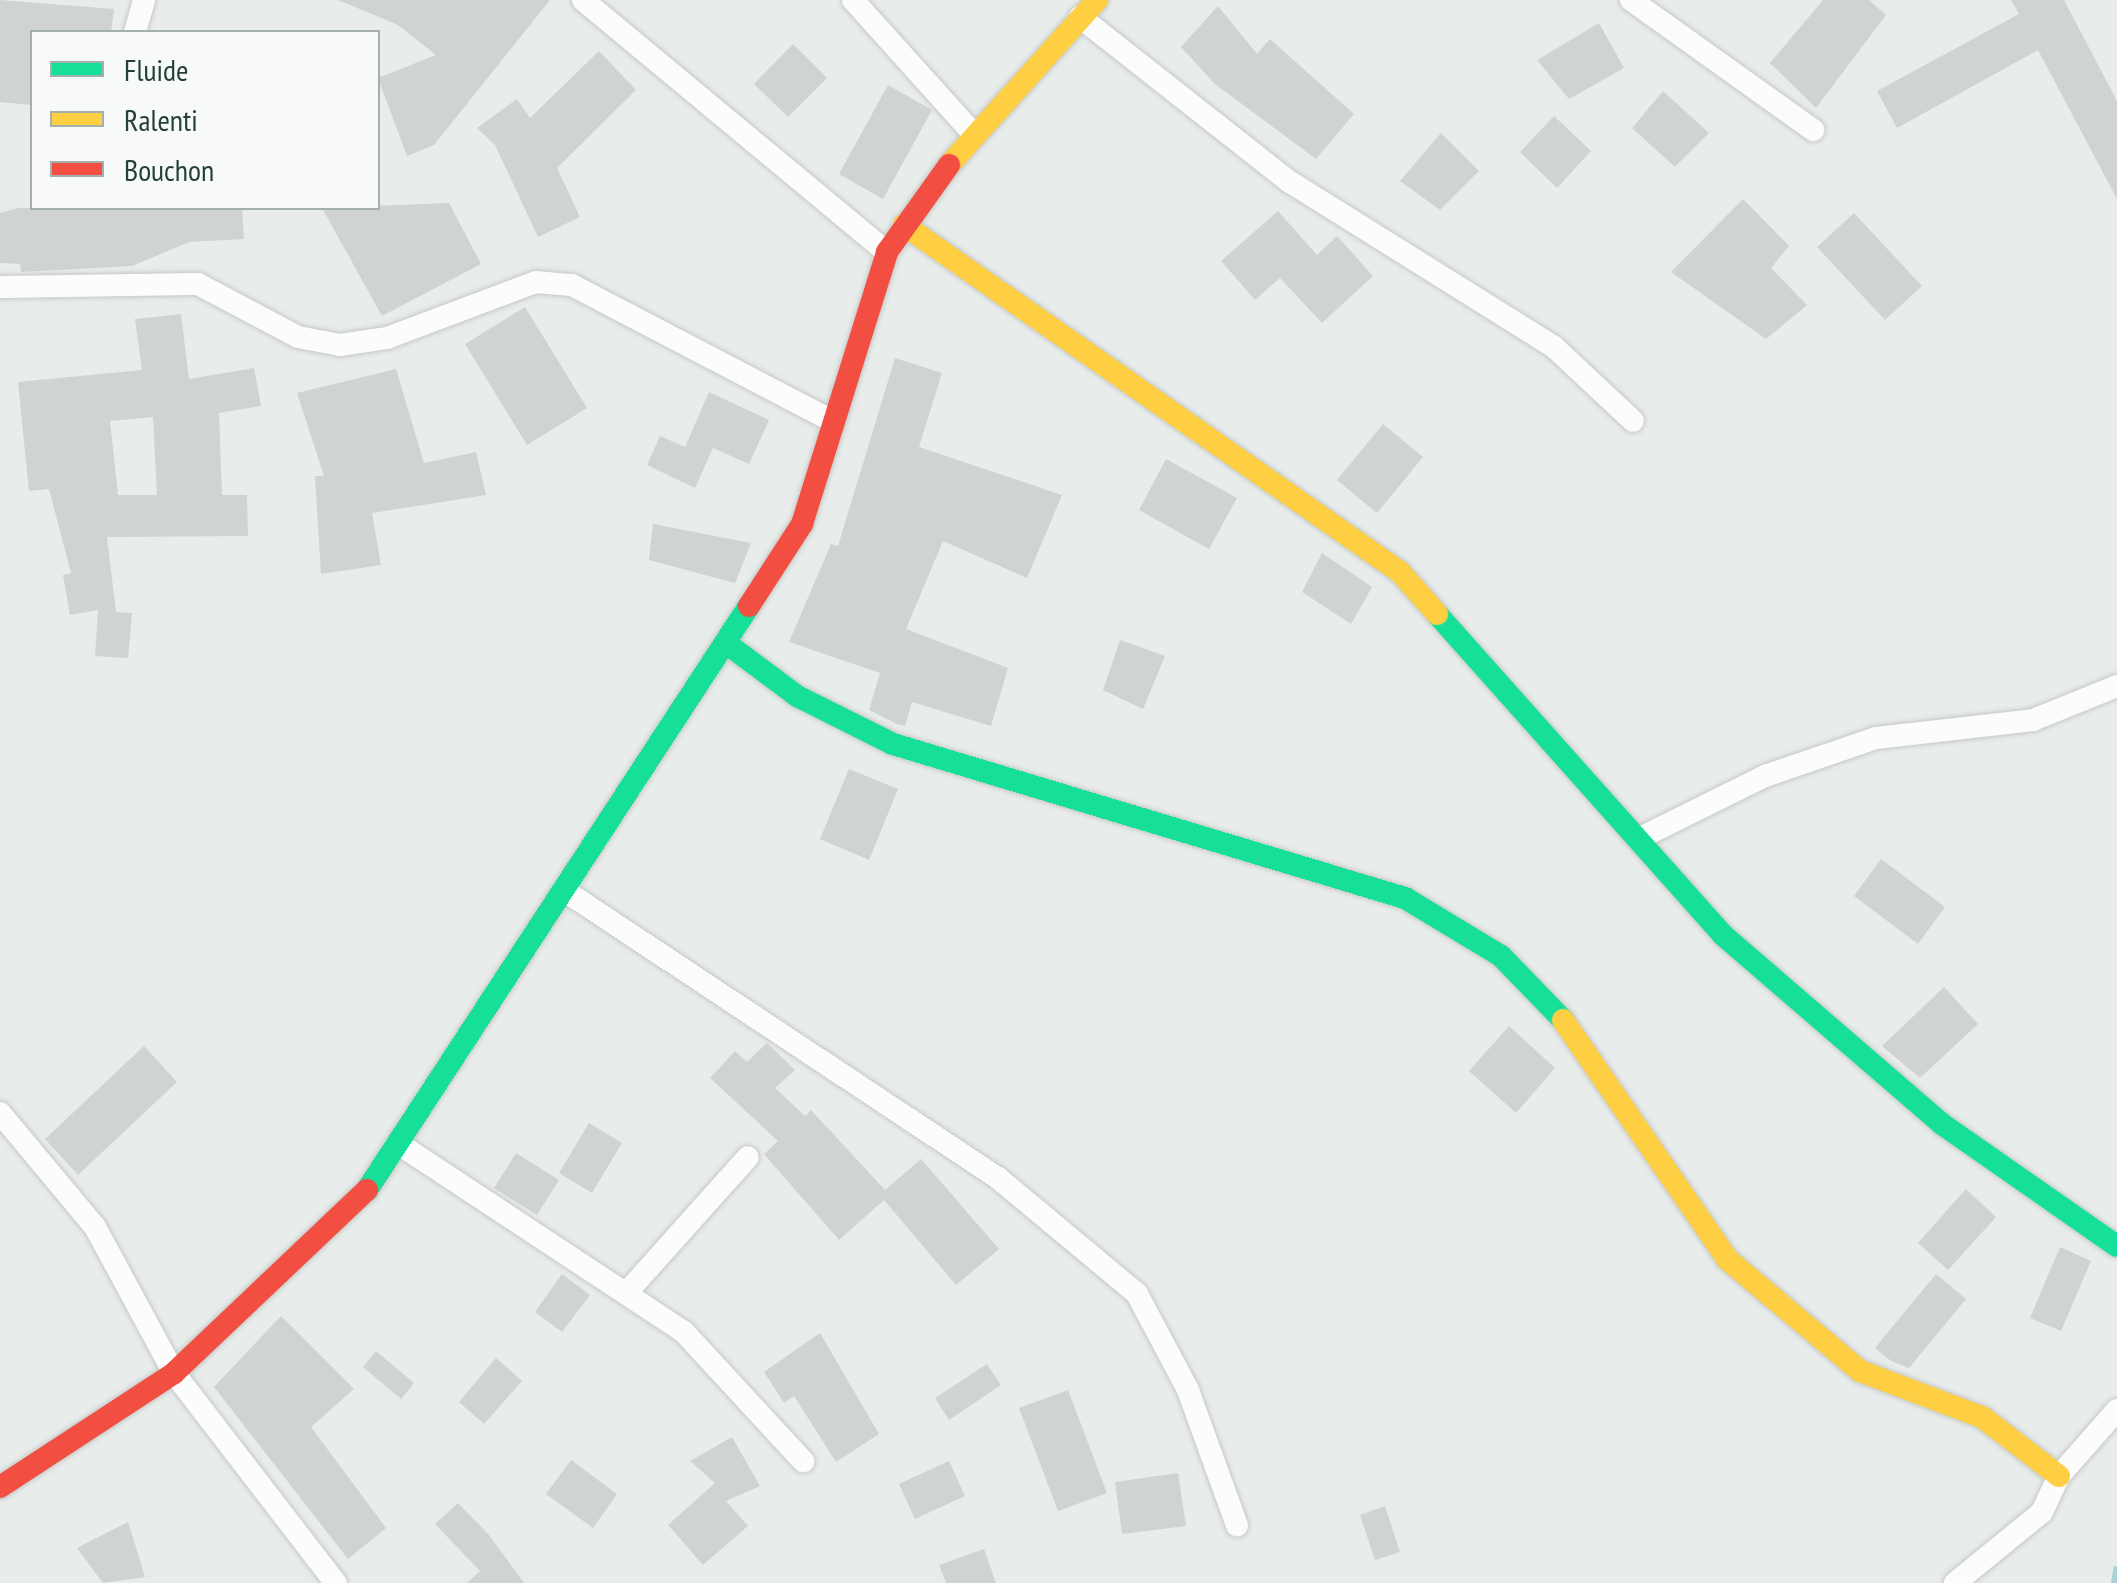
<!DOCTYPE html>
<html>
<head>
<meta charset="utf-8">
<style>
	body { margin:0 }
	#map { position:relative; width:2117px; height:1583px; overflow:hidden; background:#e8ecea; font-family:"PT Sans Narrow",sans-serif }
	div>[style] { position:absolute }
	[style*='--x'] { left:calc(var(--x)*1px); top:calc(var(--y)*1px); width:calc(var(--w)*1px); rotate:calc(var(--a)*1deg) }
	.stream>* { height:8px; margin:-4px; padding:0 4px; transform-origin:4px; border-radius:4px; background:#aad0d8 }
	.building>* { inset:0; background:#cfd3d2 }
	.roads { filter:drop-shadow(0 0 2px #c5c9c7) drop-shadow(0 0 2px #c5c9c7) }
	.street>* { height:22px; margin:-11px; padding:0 11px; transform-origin:11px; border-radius:11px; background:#fcfcfc }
	.fast>* { height:22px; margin:-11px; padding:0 11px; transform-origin:11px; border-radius:11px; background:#16e098 }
	.slow>* { height:22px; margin:-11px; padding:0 11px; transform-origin:11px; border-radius:11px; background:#ffcf43 }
	.jam>* { height:22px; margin:-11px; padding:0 11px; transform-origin:11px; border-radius:11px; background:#f24e42 }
	span { translate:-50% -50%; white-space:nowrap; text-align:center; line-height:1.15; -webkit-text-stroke:10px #f7faf9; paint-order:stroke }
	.legend { position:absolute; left:30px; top:30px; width:350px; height:180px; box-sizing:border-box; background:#f7faf9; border:2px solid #a3b0ad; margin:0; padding:12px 18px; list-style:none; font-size:30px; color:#25403a }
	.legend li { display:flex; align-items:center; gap:20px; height:50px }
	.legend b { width:50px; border:2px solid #a3b0ad }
</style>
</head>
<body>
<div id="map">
	<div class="stream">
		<i style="--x:2115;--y:1583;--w:13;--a:-81"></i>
	</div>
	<div class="building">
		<i style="clip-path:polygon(0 0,114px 9px,111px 32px,32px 32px,32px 105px,0 102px)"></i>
		<i style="clip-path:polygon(338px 0,550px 0,434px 145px,407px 156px,378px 78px,436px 55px,398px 25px)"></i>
		<i style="clip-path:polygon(1823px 0,1869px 0,1886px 15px,1816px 108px,1770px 63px)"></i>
		<i style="clip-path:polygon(2011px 0,2064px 0,2117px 101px,2117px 199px,2038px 50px,1897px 128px,1877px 91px,2019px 14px)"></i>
		<i style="clip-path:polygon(1218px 6px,1257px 54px,1270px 39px,1354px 114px,1316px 159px,1215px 84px,1181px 47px)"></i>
		<i style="clip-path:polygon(1599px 23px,1624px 68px,1569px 99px,1537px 60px)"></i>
		<i style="clip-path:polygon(793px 44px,827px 78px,788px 117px,754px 84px)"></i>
		<i style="clip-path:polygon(599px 51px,636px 90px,557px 168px,580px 217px,538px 237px,495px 145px,477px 128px,517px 99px,530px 118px)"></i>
		<i style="clip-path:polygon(888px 85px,932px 110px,883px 199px,839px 174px)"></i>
		<i style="clip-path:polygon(1663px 91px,1709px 133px,1675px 167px,1632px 128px)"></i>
		<i style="clip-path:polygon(1554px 116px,1591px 151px,1557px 188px,1520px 152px)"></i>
		<i style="clip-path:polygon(1441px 133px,1479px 171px,1440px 210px,1400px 181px)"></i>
		<i style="clip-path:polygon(1743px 199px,1789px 246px,1771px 268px,1807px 305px,1766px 339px,1671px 272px)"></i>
		<i style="clip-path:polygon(449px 203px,481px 264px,382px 316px,322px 208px)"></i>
		<i style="clip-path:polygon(18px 208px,242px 208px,244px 239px,189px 242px,132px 266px,21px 272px,20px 264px,0 263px,0 213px)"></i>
		<i style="clip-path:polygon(1278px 211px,1317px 255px,1337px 236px,1373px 276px,1322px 323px,1280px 278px,1255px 300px,1221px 261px)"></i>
		<i style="clip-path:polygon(1854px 213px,1922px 286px,1885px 320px,1817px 247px)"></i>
		<i style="clip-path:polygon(525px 307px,587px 408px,527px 445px,465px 344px)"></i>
		<i style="clip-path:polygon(evenodd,181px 314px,189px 379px,254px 368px,261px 406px,219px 413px,222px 495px,247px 495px,248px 536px,107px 537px,116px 612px,132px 613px,128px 658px,95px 656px,98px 610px,70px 615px,63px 575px,71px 573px,49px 489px,29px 491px,18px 382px,142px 370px,135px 319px,181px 314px,153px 417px,157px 495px,118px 495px,110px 421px,153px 417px)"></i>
		<i style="clip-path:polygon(895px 358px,942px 373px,919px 447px,1062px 495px,1027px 578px,943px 541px,906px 629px,1008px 668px,991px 726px,912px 702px,905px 726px,897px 724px,869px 710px,880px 673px,789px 642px,831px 544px,838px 546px)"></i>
		<i style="clip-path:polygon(396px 369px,424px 463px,476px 452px,486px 495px,372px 513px,381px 565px,321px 574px,315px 476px,324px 476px,297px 393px)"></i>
		<i style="clip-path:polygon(709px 392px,769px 420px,749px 464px,713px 448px,695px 488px,647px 465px,660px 436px,685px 447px)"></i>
		<i style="clip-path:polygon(1383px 424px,1423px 457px,1377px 513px,1337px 480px)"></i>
		<i style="clip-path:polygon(1166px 459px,1237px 498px,1209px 549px,1139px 510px)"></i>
		<i style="clip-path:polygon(653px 524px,751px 543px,735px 583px,649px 560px)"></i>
		<i style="clip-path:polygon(1322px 553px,1372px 587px,1351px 624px,1302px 592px)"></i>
		<i style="clip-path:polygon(1120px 640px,1165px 656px,1143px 709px,1103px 690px)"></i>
		<i style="clip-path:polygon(849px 769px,898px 789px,869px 860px,820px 839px)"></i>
		<i style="clip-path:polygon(1881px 859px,1945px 907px,1918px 944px,1854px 896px)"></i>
		<i style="clip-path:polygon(1944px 987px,1978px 1024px,1920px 1078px,1882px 1046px)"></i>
		<i style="clip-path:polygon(1509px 1026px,1555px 1068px,1516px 1113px,1469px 1071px)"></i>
		<i style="clip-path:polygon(767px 1043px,795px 1070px,775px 1088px,805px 1116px,811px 1110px,885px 1190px,921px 1159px,999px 1249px,956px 1285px,884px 1200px,839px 1240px,764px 1154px,778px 1141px,710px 1078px,735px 1051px,747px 1062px)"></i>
		<i style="clip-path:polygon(144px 1046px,177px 1082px,78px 1175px,45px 1139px)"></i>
		<i style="clip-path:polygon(589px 1123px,622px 1143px,592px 1193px,559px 1173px)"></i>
		<i style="clip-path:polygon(516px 1153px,559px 1180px,537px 1215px,494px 1188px)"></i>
		<i style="clip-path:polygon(1966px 1189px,1996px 1217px,1948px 1270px,1918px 1243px)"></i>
		<i style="clip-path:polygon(2060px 1247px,2091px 1261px,2061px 1331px,2030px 1318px)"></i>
		<i style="clip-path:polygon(562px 1274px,590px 1295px,562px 1332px,535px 1312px)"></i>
		<i style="clip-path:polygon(1936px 1274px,1966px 1299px,1909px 1368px,1891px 1361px,1875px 1348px)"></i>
		<i style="clip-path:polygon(281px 1316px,354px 1389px,311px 1427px,386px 1528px,348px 1559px,214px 1387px)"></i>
		<i style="clip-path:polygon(820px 1333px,879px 1434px,836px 1462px,794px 1396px,784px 1403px,764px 1372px)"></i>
		<i style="clip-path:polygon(376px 1351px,414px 1383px,401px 1399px,363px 1367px)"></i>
		<i style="clip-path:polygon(496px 1358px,522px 1381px,484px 1424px,459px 1402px)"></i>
		<i style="clip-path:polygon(987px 1364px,1001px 1385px,949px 1420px,935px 1398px)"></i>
		<i style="clip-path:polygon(1068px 1390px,1107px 1493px,1058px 1511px,1019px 1408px)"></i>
		<i style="clip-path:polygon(732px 1437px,760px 1486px,726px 1501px,748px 1526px,703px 1565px,668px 1525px,715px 1483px,690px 1461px)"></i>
		<i style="clip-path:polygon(571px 1460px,617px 1494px,593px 1528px,546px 1494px)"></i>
		<i style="clip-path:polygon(949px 1461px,965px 1496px,915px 1519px,899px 1484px)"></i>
		<i style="clip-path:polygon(1178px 1473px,1186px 1526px,1122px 1534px,1115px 1482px)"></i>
		<i style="clip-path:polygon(458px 1503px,489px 1535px,524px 1583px,467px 1583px,480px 1571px,435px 1524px)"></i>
		<i style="clip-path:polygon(1385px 1506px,1400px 1552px,1375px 1560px,1360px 1515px)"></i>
		<i style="clip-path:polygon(128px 1522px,145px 1577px,103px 1583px,77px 1548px)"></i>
		<i style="clip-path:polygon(984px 1549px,996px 1583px,946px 1583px,939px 1565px)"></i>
	</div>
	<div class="roads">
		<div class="street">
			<i style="--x:583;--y:0;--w:395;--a:39.7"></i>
			<i style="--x:853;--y:0;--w:178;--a:48"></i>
			<i style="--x:1631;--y:0;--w:224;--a:35.5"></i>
			<i style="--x:1080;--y:17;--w:267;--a:38.2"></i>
			<i style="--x:1290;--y:182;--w:311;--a:32"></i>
			<i style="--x:1554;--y:347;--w:108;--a:43.1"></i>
			<i style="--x:135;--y:32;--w:33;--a:-74"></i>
			<i style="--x:0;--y:287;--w:198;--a:-0.9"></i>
			<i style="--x:198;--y:284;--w:113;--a:27.9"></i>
			<i style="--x:298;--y:337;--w:43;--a:10.8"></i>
			<i style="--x:340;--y:345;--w:48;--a:-8.5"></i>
			<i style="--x:387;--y:338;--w:159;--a:-20.6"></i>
			<i style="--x:536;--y:282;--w:36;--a:5"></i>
			<i style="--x:572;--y:285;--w:293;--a:27.6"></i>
			<i style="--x:1638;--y:839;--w:142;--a:-26.4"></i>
			<i style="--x:1765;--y:776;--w:117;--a:-18.9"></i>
			<i style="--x:1876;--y:738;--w:158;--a:-6.5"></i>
			<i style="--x:2033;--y:720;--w:91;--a:-22"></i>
			<i style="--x:568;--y:893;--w:516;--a:33.54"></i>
			<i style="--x:998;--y:1178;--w:181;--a:39.8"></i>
			<i style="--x:1137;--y:1294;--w:109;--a:62"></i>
			<i style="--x:1188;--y:1390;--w:144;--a:70.1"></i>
			<i style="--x:0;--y:1113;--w:148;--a:50.2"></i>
			<i style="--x:95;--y:1227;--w:166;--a:61.6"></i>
			<i style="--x:174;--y:1373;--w:265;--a:52.4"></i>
			<i style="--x:402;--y:1146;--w:338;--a:33.4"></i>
			<i style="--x:684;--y:1332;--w:176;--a:47.3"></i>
			<i style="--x:629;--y:1290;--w:178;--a:-48.2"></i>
			<i style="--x:1955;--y:1583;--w:112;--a:-39.2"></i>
			<i style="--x:2042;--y:1512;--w:40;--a:-65"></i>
			<i style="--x:2059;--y:1476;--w:88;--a:-48.7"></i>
		</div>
		<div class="fast">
			<i style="--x:1437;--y:614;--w:430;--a:48.3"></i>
			<i style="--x:1723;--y:935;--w:289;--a:40.8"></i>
			<i style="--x:1942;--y:1124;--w:213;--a:34.9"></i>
			<i style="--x:730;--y:646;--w:84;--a:36.7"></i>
			<i style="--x:797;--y:696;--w:107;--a:26.6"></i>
			<i style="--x:893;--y:744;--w:535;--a:16.74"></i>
			<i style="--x:1405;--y:898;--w:112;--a:31.1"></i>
			<i style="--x:1501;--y:956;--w:89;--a:45.9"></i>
			<i style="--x:367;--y:1190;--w:698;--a:-56.81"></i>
		</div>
		<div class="slow">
			<i style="--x:949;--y:165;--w:222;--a:-48.1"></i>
			<i style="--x:904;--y:225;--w:605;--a:34.98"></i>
			<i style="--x:1400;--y:572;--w:56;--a:48.6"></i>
			<i style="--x:1563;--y:1020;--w:290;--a:55.5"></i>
			<i style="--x:1727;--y:1259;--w:174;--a:40.1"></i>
			<i style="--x:1860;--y:1371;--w:130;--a:20.7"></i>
			<i style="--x:1982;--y:1417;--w:97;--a:37.5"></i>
		</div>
		<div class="jam">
			<i style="--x:749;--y:606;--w:98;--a:-57.1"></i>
			<i style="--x:802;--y:524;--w:285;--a:-72.6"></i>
			<i style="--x:887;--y:252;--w:107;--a:-54.5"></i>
			<i style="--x:0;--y:1487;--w:208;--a:-33.2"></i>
			<i style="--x:174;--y:1373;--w:266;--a:-43.5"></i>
		</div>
	</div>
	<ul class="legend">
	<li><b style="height:12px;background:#16e098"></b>Fluide</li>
	<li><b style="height:12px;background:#ffcf43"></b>Ralenti</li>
	<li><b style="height:12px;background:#f24e42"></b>Bouchon</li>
	</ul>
</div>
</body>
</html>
